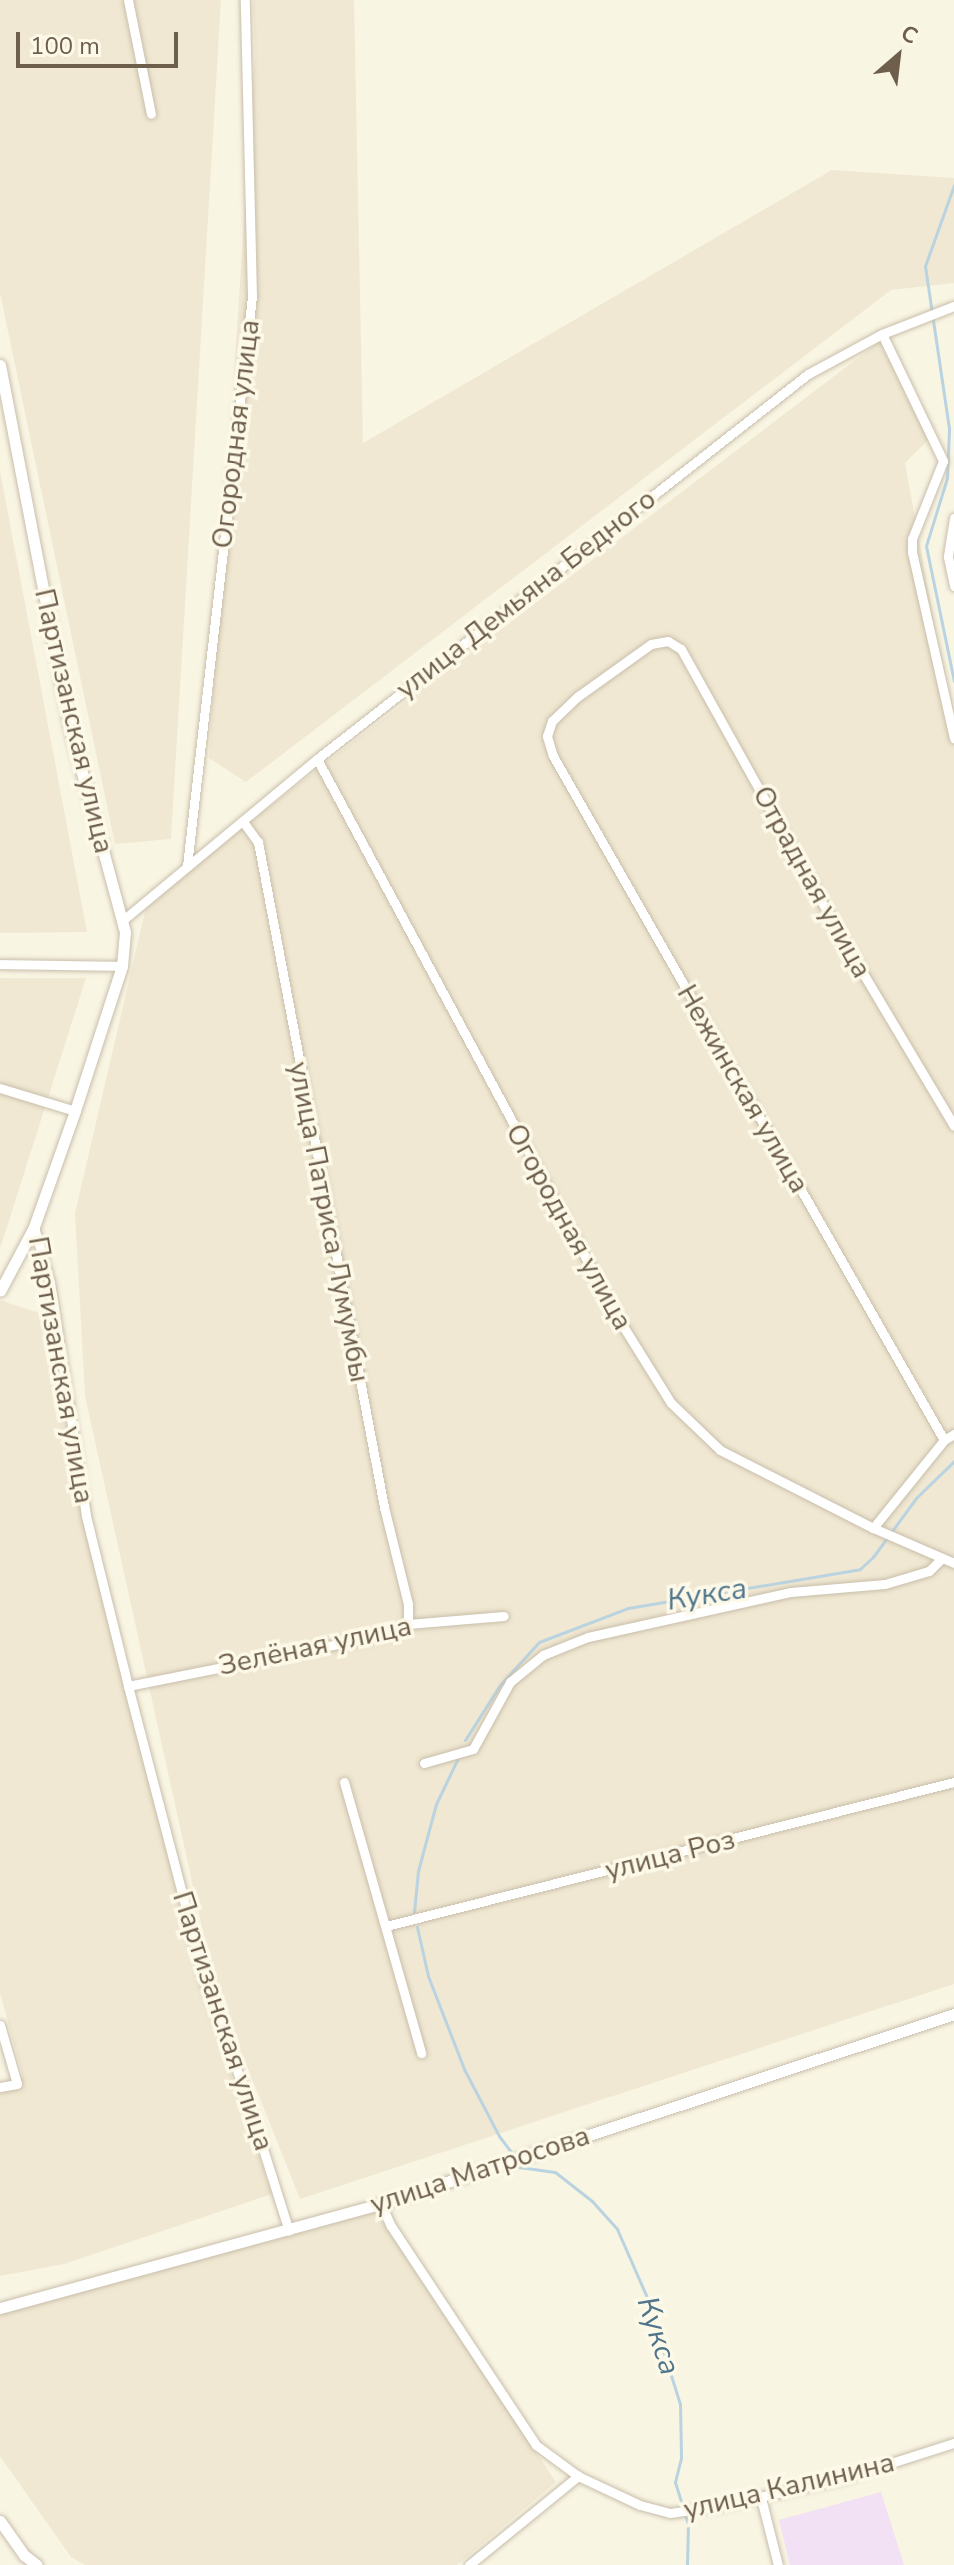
<!DOCTYPE html>
<html>
<head>
<meta charset="utf-8">
<style>
	body { margin:0 }
	#map { position:relative; width:954px; height:2565px; overflow:hidden; background:#f9f5e3; font-family:"Nunito Sans",sans-serif }
	div>[style] { position:absolute }
	[style*='--x'] { left:calc(var(--x)*1px); top:calc(var(--y)*1px); width:calc(var(--w)*1px); rotate:calc(var(--a)*1deg) }
	.residential>* { inset:0; background:#f0e8d2 }
	.education>* { inset:0; background:#f2e0f5 }
	.stream>* { height:3px; margin:-1.5px; padding:0 1.5px; transform-origin:1.5px; border-radius:1.5px; background:#bad3e0 }
	.roads { filter:drop-shadow(0 0 2px #c8beab) drop-shadow(0 0 2px #c8beab) }
	.minor>* { height:9px; margin:-4.5px; padding:0 4.5px; transform-origin:4.5px; border-radius:4.5px; background:#fff }
	.tertiary>* { height:11px; margin:-5.5px; padding:0 5.5px; transform-origin:5.5px; border-radius:5.5px; background:#fff }
	span { translate:-50% -50%; white-space:nowrap; text-align:center; line-height:1.15; -webkit-text-stroke:7px #fdf9e9; paint-order:stroke }
	.street-label { font-size:28px; color:#6e5f4c }
	.water-label { font-size:30px; color:#50768c; font-style:italic }
	.north { position:absolute; left:858px; top:16px; width:80px; height:80px; -webkit-text-stroke:6px #fdf9e9; paint-order:stroke; rotate:28deg; font-size:22px; font-weight:700; line-height:32px; text-align:center; color:#6e5f4c }
	.north::after { content:''; display:block; margin:auto; width:28px; height:36px; background:#6e5f4c; clip-path:polygon(50% 0,100% 100%,50% 72%,0 100%) }
	.scale { position:absolute; left:16px; top:32px; width:162px; height:36px; box-sizing:border-box; border:4px solid #6e5f4c; border-top:0; padding-left:10px; font-size:24px; line-height:28px; white-space:nowrap; color:#6e5f4c; -webkit-text-stroke:6px #fdf9e9; paint-order:stroke }
</style>
</head>
<body>
<div id="map">
	<div class="residential">
		<i style="clip-path:polygon(0 0,221px 0,171px 839px,115px 844px,0 293px)"></i>
		<i style="clip-path:polygon(253px 0,354px 0,363px 443px,832px 170px,954px 178px,954px 283px,891px 290px,246px 782px,209px 758px,255px 53px)"></i>
		<i style="clip-path:polygon(879px 342px,931px 437px,905px 463px,954px 732px,954px 1984px,300px 2199px,215px 1986px,85px 1396px,75px 1213px,147px 903px,329px 760px)"></i>
		<i style="clip-path:polygon(0 471px,87px 932px,0 933px)"></i>
		<i style="clip-path:polygon(0 978px,86px 978px,0 1249px)"></i>
		<i style="clip-path:polygon(0 1300px,45px 1315px,58px 1392px,193px 1963px,272px 2194px,64px 2264px,0 2276px,0 2082px,23px 2077px,0 1993px)"></i>
		<i style="clip-path:polygon(375px 2211px,556px 2482px,457px 2565px,85px 2565px,71px 2557px,0 2456px,0 2310px)"></i>
	</div>
	<div class="education">
		<i style="clip-path:polygon(881px 2492px,904px 2565px,790px 2565px,779px 2520px)"></i>
	</div>
	<div class="stream">
		<i style="--x:954;--y:185;--w:86;--a:109.7"></i>
		<i style="--x:925;--y:266;--w:165;--a:81.6"></i>
		<i style="--x:949;--y:429;--w:49;--a:92.3"></i>
		<i style="--x:947;--y:478;--w:71;--a:107.2"></i>
		<i style="--x:926;--y:546;--w:138;--a:78.3"></i>
		<i style="--x:465;--y:1740;--w:65;--a:-57.5"></i>
		<i style="--x:500;--y:1685;--w:58;--a:-47.8"></i>
		<i style="--x:539;--y:1642;--w:95;--a:-20.9"></i>
		<i style="--x:628;--y:1608;--w:235;--a:-9.5"></i>
		<i style="--x:860;--y:1569;--w:18;--a:-43"></i>
		<i style="--x:873;--y:1557;--w:73;--a:-53.9"></i>
		<i style="--x:916;--y:1498;--w:53;--a:-44.2"></i>
		<i style="--x:414;--y:1912;--w:41;--a:-84.4"></i>
		<i style="--x:418;--y:1871;--w:69;--a:-75"></i>
		<i style="--x:436;--y:1804;--w:49;--a:-64.5"></i>
		<i style="--x:417;--y:1927;--w:50;--a:77.3"></i>
		<i style="--x:428;--y:1976;--w:100;--a:68.8"></i>
		<i style="--x:464;--y:2069;--w:76;--a:62.4"></i>
		<i style="--x:499;--y:2136;--w:21;--a:53"></i>
		<i style="--x:519;--y:2167;--w:36;--a:8"></i>
		<i style="--x:555;--y:2172;--w:47;--a:38.1"></i>
		<i style="--x:592;--y:2201;--w:38;--a:48"></i>
		<i style="--x:617;--y:2229;--w:72;--a:66.3"></i>
		<i style="--x:646;--y:2295;--w:114;--a:72.7"></i>
		<i style="--x:680;--y:2404;--w:54;--a:88.9"></i>
		<i style="--x:681;--y:2458;--w:25;--a:104"></i>
		<i style="--x:675;--y:2482;--w:44;--a:72.8"></i>
		<i style="--x:688;--y:2524;--w:41;--a:91.4"></i>
	</div>
	<div class="roads">
		<div class="minor">
			<i style="--x:128;--y:0;--w:116;--a:78.6"></i>
			<i style="--x:882;--y:334;--w:141;--a:64.3"></i>
			<i style="--x:943;--y:461;--w:84;--a:111.7"></i>
			<i style="--x:912;--y:539;--w:13;--a:90"></i>
			<i style="--x:912;--y:552;--w:191;--a:77.3"></i>
			<i style="--x:954;--y:518;--w:39;--a:99"></i>
			<i style="--x:948;--y:557;--w:30;--a:78"></i>
			<i style="--x:317;--y:759;--w:635;--a:61.7"></i>
			<i style="--x:618;--y:1318;--w:100;--a:58.1"></i>
			<i style="--x:671;--y:1403;--w:68;--a:43.8"></i>
			<i style="--x:720;--y:1450;--w:172;--a:27"></i>
			<i style="--x:873;--y:1528;--w:88;--a:23.4"></i>
			<i style="--x:244;--y:823;--w:24;--a:54"></i>
			<i style="--x:258;--y:842;--w:677;--a:79.27"></i>
			<i style="--x:384;--y:1507;--w:100;--a:76.1"></i>
			<i style="--x:408;--y:1604;--w:20;--a:90"></i>
			<i style="--x:187;--y:866;--w:574;--a:-83.49"></i>
			<i style="--x:252;--y:296;--w:296;--a:-91.4"></i>
			<i style="--x:123;--y:920;--w:252;--a:-39.7"></i>
			<i style="--x:317;--y:759;--w:624;--a:-38.1"></i>
			<i style="--x:808;--y:374;--w:84;--a:-28.4"></i>
			<i style="--x:882;--y:334;--w:77;--a:-21.3"></i>
			<i style="--x:0;--y:964;--w:122;--a:0.9"></i>
			<i style="--x:0;--y:1088;--w:78;--a:17"></i>
			<i style="--x:34;--y:1227;--w:58;--a:74.1"></i>
			<i style="--x:50;--y:1283;--w:236;--a:81.2"></i>
			<i style="--x:86;--y:1516;--w:175;--a:76.1"></i>
			<i style="--x:128;--y:1686;--w:306;--a:75.4"></i>
			<i style="--x:205;--y:1982;--w:123;--a:70.1"></i>
			<i style="--x:247;--y:2098;--w:139;--a:72.5"></i>
			<i style="--x:944;--y:1440;--w:788;--a:-119.75"></i>
			<i style="--x:553;--y:756;--w:21;--a:-107"></i>
			<i style="--x:547;--y:736;--w:16;--a:-72"></i>
			<i style="--x:552;--y:721;--w:35;--a:-44"></i>
			<i style="--x:577;--y:697;--w:91;--a:-35.6"></i>
			<i style="--x:651;--y:644;--w:17;--a:-10"></i>
			<i style="--x:668;--y:641;--w:15;--a:32"></i>
			<i style="--x:681;--y:649;--w:319;--a:60.9"></i>
			<i style="--x:836;--y:928;--w:230;--a:59.2"></i>
			<i style="--x:873;--y:1528;--w:113;--a:-51.1"></i>
			<i style="--x:944;--y:1440;--w:12;--a:-31"></i>
			<i style="--x:128;--y:1686;--w:271;--a:-11.3"></i>
			<i style="--x:394;--y:1633;--w:17;--a:-33"></i>
			<i style="--x:408;--y:1624;--w:96;--a:-4.8"></i>
			<i style="--x:424;--y:1763;--w:51;--a:-15.9"></i>
			<i style="--x:473;--y:1749;--w:77;--a:-61.1"></i>
			<i style="--x:510;--y:1682;--w:43;--a:-39.3"></i>
			<i style="--x:543;--y:1655;--w:48;--a:-21.8"></i>
			<i style="--x:588;--y:1637;--w:208;--a:-12.5"></i>
			<i style="--x:791;--y:1592;--w:94;--a:-4.9"></i>
			<i style="--x:885;--y:1584;--w:46;--a:-16.5"></i>
			<i style="--x:929;--y:1571;--w:18;--a:-45"></i>
			<i style="--x:344;--y:1782;--w:282;--a:74.1"></i>
			<i style="--x:386;--y:1926;--w:586;--a:-14.23"></i>
			<i style="--x:0;--y:2025;--w:61;--a:73.9"></i>
			<i style="--x:17;--y:2084;--w:17;--a:170"></i>
			<i style="--x:381;--y:2204;--w:24;--a:66"></i>
			<i style="--x:391;--y:2226;--w:263;--a:56.5"></i>
			<i style="--x:536;--y:2445;--w:52;--a:36.4"></i>
			<i style="--x:578;--y:2476;--w:68;--a:25.1"></i>
			<i style="--x:640;--y:2505;--w:31;--a:15"></i>
			<i style="--x:670;--y:2513;--w:49;--a:-8.1"></i>
			<i style="--x:719;--y:2506;--w:125;--a:-12.5"></i>
			<i style="--x:841;--y:2479;--w:119;--a:-17.7"></i>
			<i style="--x:761;--y:2498;--w:69;--a:75.8"></i>
			<i style="--x:469;--y:2565;--w:141;--a:-39.2"></i>
		</div>
		<div class="tertiary">
			<i style="--x:0;--y:365;--w:370;--a:79.1"></i>
			<i style="--x:70;--y:728;--w:211;--a:74.9"></i>
			<i style="--x:125;--y:932;--w:34;--a:95"></i>
			<i style="--x:122;--y:966;--w:152;--a:108"></i>
			<i style="--x:75;--y:1111;--w:123;--a:109.5"></i>
			<i style="--x:34;--y:1227;--w:72;--a:118"></i>
			<i style="--x:0;--y:2308;--w:395;--a:-15.3"></i>
			<i style="--x:381;--y:2204;--w:604;--a:-18.34"></i>
			<i style="--x:0;--y:2521;--w:42;--a:54.8"></i>
			<i style="--x:24;--y:2555;--w:16;--a:38"></i>
		</div>
	</div>
	<div class="street-label">
		<span style="left:236px;top:434px;rotate:-83deg">Огородная улица</span>
		<span style="left:526px;top:594px;rotate:-38deg">улица Демьяна Бедного</span>
		<span style="left:74px;top:721px;rotate:77deg">Партизанская улица</span>
		<span style="left:812px;top:882px;rotate:61deg">Отрадная улица</span>
		<span style="left:743px;top:1089px;rotate:60deg">Нежинская улица</span>
		<span style="left:329px;top:1222px;rotate:79deg">улица Патриса Лумумбы</span>
		<span style="left:569px;top:1227px;rotate:61deg">Огородная улица</span>
		<span style="left:61px;top:1370px;rotate:80deg">Партизанская улица</span>
		<span style="left:315px;top:1646px;rotate:-12deg">Зелёная улица</span>
		<span style="left:670px;top:1855px;rotate:-14deg">улица Роз</span>
		<span style="left:223px;top:2021px;rotate:72deg">Партизанская улица</span>
		<span style="left:480px;top:2170px;rotate:-18deg">улица Матросова</span>
		<span style="left:789px;top:2486px;rotate:-13deg">улица Калинина</span>
	</div>
	<div class="water-label">
		<span style="left:707px;top:1595px;rotate:-9deg">Кукса</span>
		<span style="left:658px;top:2336px;rotate:72deg">Кукса</span>
	</div>
	<div class="north">С</div>
	<div class="scale">100 m</div>
</div>
</body>
</html>
